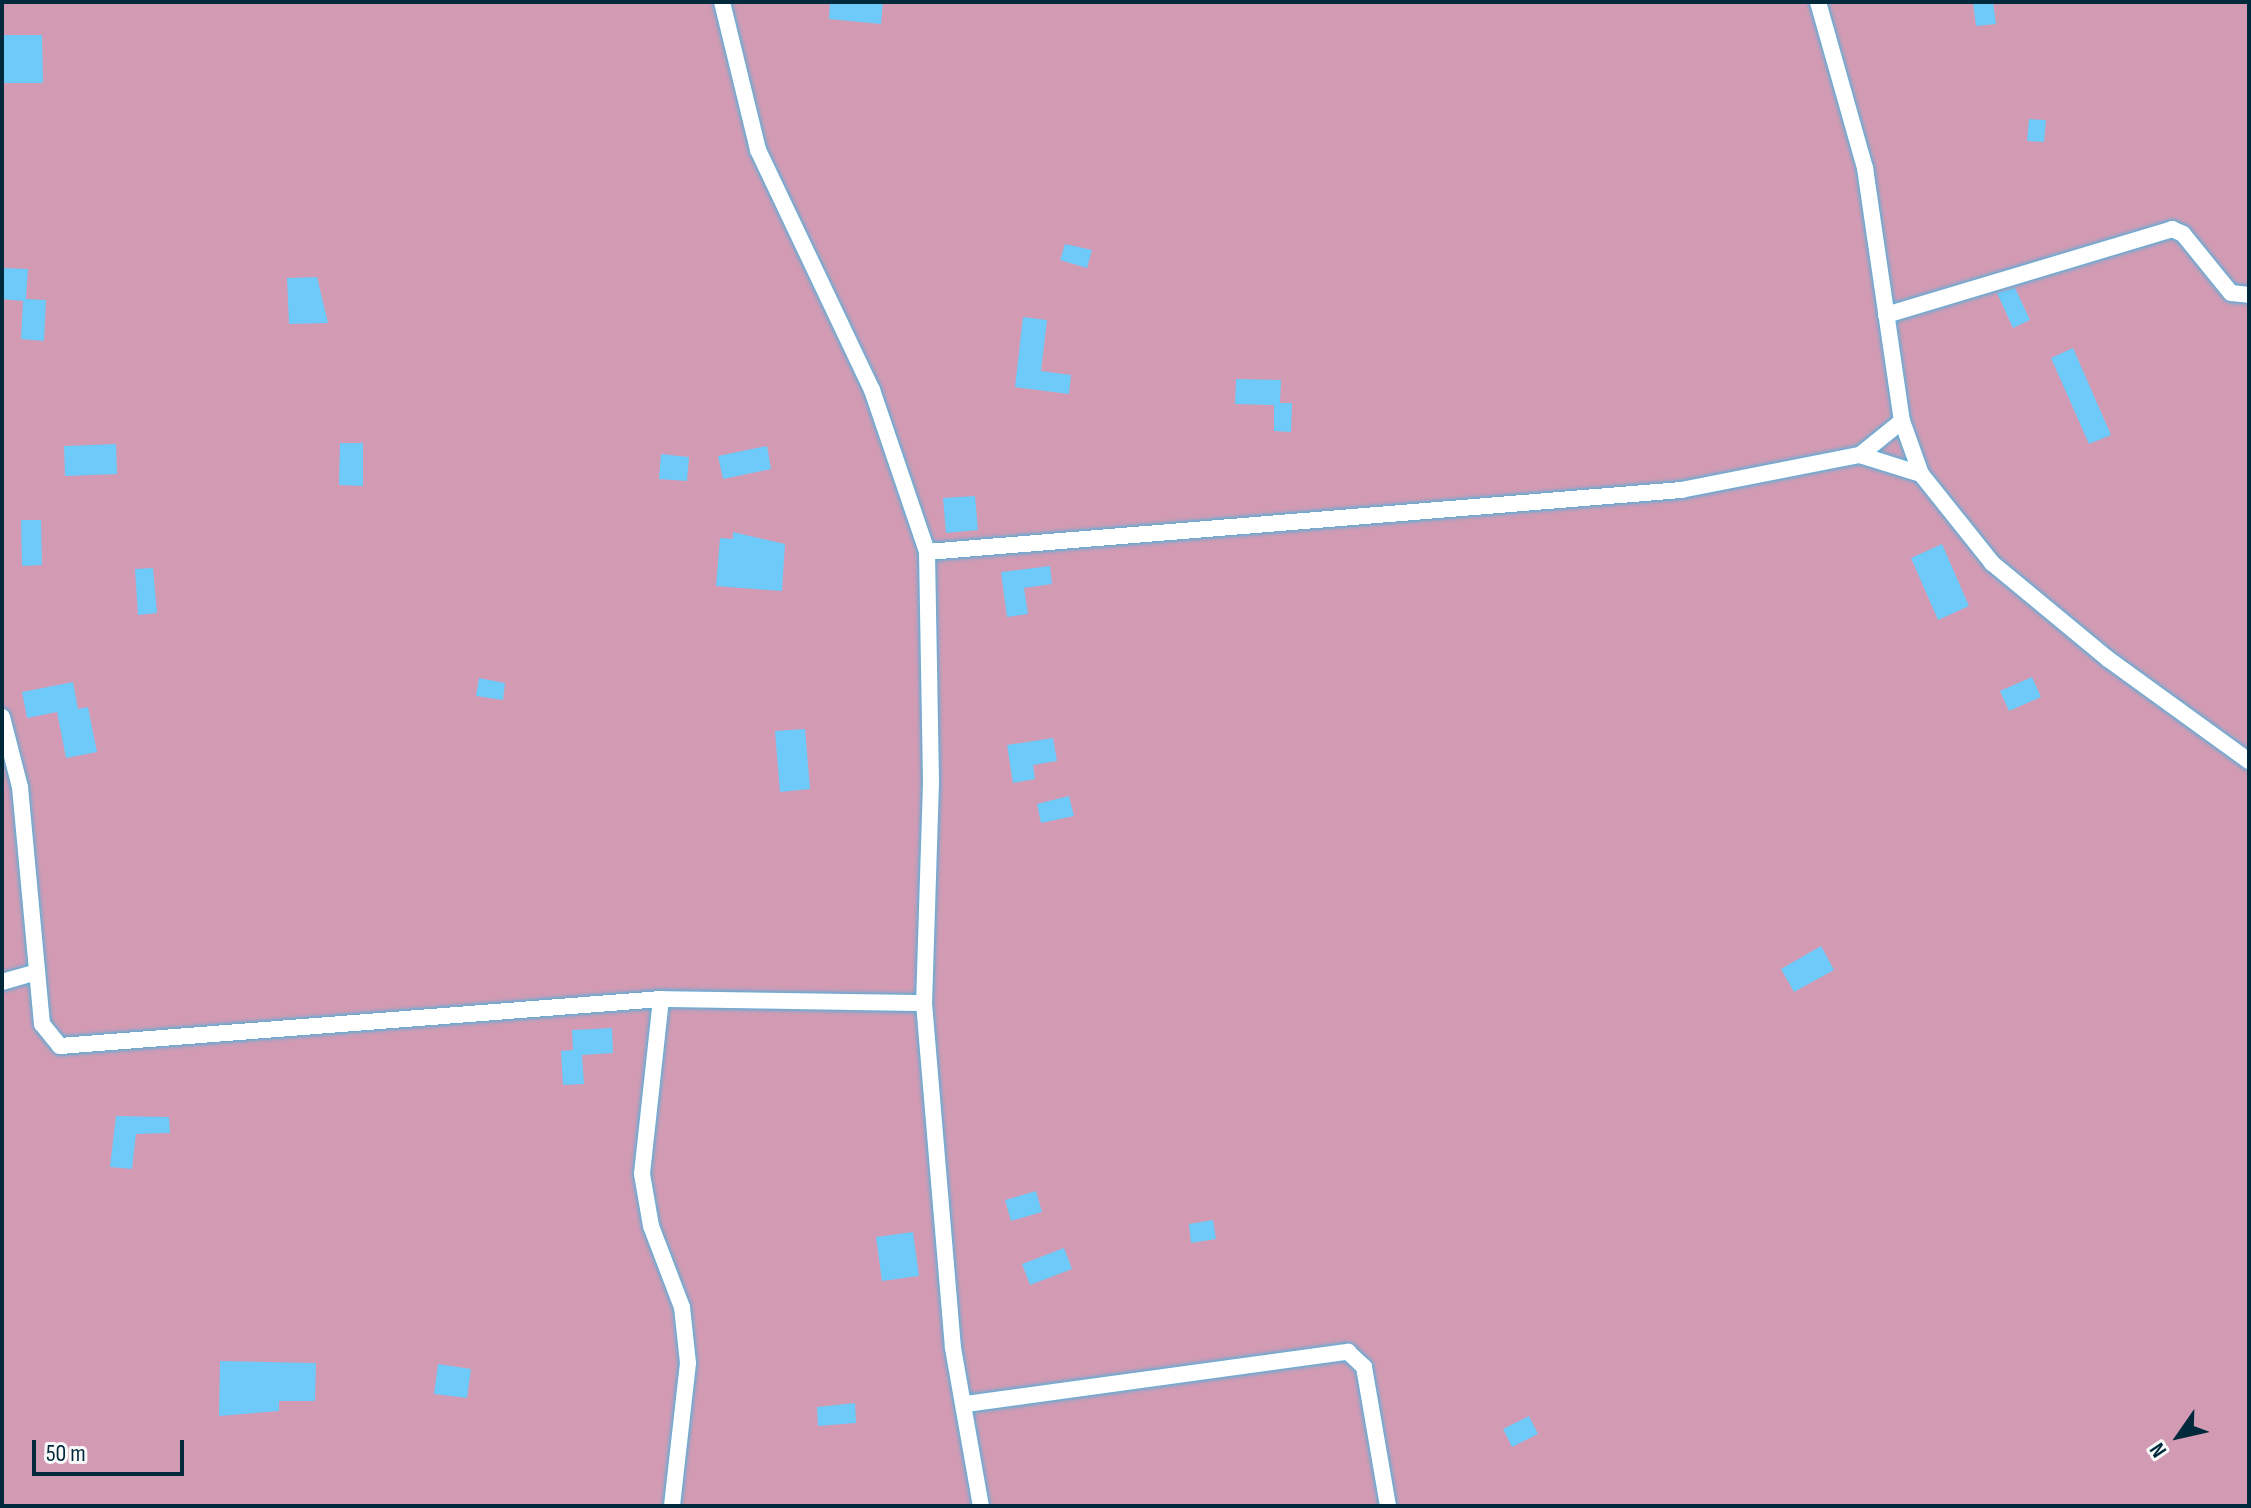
<!DOCTYPE html>
<html>
<head>
<meta charset="utf-8">
<style>
	body { margin:0 }
	#map { position:relative; width:2251px; height:1508px; overflow:hidden; background:#ade1fc; font-family:"Sofia Sans Condensed",sans-serif }
	div>[style] { position:absolute }
	[style*='--x'] { left:calc(var(--x)*1px); top:calc(var(--y)*1px); width:calc(var(--w)*1px); rotate:calc(var(--a)*1deg) }
	.green>* { inset:0; background:#d39bb3 }
	.building>* { inset:0; background:#6ecaf8 }
	.roads { filter:drop-shadow(0 0 2px #50aeda) drop-shadow(0 0 2px #50aeda) }
	.minor>* { height:16px; margin:-8px; padding:0 8px; transform-origin:8px; border-radius:8px; background:#fff }
	span { translate:-50% -50%; white-space:nowrap; text-align:center; line-height:1.15; -webkit-text-stroke:6px #f9f9f9; paint-order:stroke }
	.frame { position:absolute; inset:0; border:4px solid #002a3c; pointer-events:none }
	.north { position:absolute; left:2139px; top:1396px; width:80px; height:80px; -webkit-text-stroke:6px #f9f9f9; paint-order:stroke; rotate:236deg; font-size:22px; font-weight:700; line-height:32px; text-align:center; color:#002a3c }
	.north::after { content:''; display:block; margin:auto; width:28px; height:36px; background:#002a3c; clip-path:polygon(50% 0,100% 100%,50% 72%,0 100%) }
	.scale { position:absolute; left:32px; top:1440px; width:152px; height:36px; box-sizing:border-box; border:4px solid #002a3c; border-top:0; padding-left:10px; font-size:24px; line-height:28px; white-space:nowrap; color:#002a3c; -webkit-text-stroke:6px #f9f9f9; paint-order:stroke }
</style>
</head>
<body>
<div id="map">
	<div class="green">
		<i style="clip-path:polygon(2px 2px,2249px 2px,2249px 1506px,2px 1506px)"></i>
	</div>
	<div class="building">
		<i style="clip-path:polygon(830px 2px,883px 2px,881px 24px,829px 19px)"></i>
		<i style="clip-path:polygon(1973px 2px,1993px 2px,1996px 24px,1976px 26px)"></i>
		<i style="clip-path:polygon(2px 35px,42px 35px,43px 83px,2px 83px)"></i>
		<i style="clip-path:polygon(2029px 119px,2046px 120px,2044px 142px,2027px 141px)"></i>
		<i style="clip-path:polygon(1065px 244px,1092px 250px,1087px 268px,1060px 260px)"></i>
		<i style="clip-path:polygon(2px 268px,28px 269px,26px 299px,46px 300px,44px 341px,21px 339px,23px 301px,2px 299px)"></i>
		<i style="clip-path:polygon(317px 277px,328px 323px,289px 324px,287px 278px)"></i>
		<i style="clip-path:polygon(2015px 288px,2030px 320px,2013px 328px,1997px 293px)"></i>
		<i style="clip-path:polygon(1023px 317px,1047px 320px,1041px 371px,1071px 375px,1069px 394px,1015px 387px)"></i>
		<i style="clip-path:polygon(2073px 348px,2111px 435px,2089px 444px,2051px 358px)"></i>
		<i style="clip-path:polygon(1236px 379px,1281px 380px,1280px 403px,1292px 403px,1291px 432px,1274px 431px,1274px 405px,1235px 404px)"></i>
		<i style="clip-path:polygon(340px 443px,363px 443px,363px 486px,339px 485px)"></i>
		<i style="clip-path:polygon(116px 444px,117px 474px,65px 476px,64px 446px)"></i>
		<i style="clip-path:polygon(767px 446px,771px 469px,723px 479px,718px 456px)"></i>
		<i style="clip-path:polygon(661px 454px,689px 457px,687px 481px,659px 479px)"></i>
		<i style="clip-path:polygon(975px 496px,978px 530px,946px 533px,943px 498px)"></i>
		<i style="clip-path:polygon(21px 520px,41px 520px,42px 565px,22px 566px)"></i>
		<i style="clip-path:polygon(733px 532px,785px 544px,782px 591px,716px 586px,720px 538px,733px 539px)"></i>
		<i style="clip-path:polygon(1942px 544px,1969px 606px,1938px 620px,1911px 558px)"></i>
		<i style="clip-path:polygon(1050px 566px,1052px 584px,1024px 588px,1028px 614px,1007px 617px,1001px 572px)"></i>
		<i style="clip-path:polygon(153px 568px,157px 613px,138px 615px,135px 569px)"></i>
		<i style="clip-path:polygon(2032px 677px,2041px 697px,2009px 711px,2000px 691px)"></i>
		<i style="clip-path:polygon(479px 678px,505px 683px,503px 700px,476px 696px)"></i>
		<i style="clip-path:polygon(73px 682px,78px 709px,88px 707px,97px 752px,66px 758px,57px 712px,27px 718px,22px 692px)"></i>
		<i style="clip-path:polygon(805px 729px,810px 789px,780px 792px,775px 731px)"></i>
		<i style="clip-path:polygon(1053px 738px,1057px 761px,1033px 765px,1035px 779px,1013px 783px,1007px 745px)"></i>
		<i style="clip-path:polygon(1069px 796px,1074px 816px,1041px 823px,1037px 804px)"></i>
		<i style="clip-path:polygon(1821px 946px,1834px 970px,1794px 992px,1781px 969px)"></i>
		<i style="clip-path:polygon(612px 1028px,613px 1053px,582px 1055px,584px 1084px,563px 1085px,561px 1051px,573px 1050px,572px 1030px)"></i>
		<i style="clip-path:polygon(116px 1116px,169px 1117px,170px 1133px,136px 1134px,132px 1169px,110px 1167px)"></i>
		<i style="clip-path:polygon(1036px 1191px,1042px 1212px,1011px 1221px,1005px 1200px)"></i>
		<i style="clip-path:polygon(1213px 1220px,1216px 1239px,1191px 1243px,1189px 1224px)"></i>
		<i style="clip-path:polygon(913px 1232px,919px 1276px,882px 1281px,876px 1237px)"></i>
		<i style="clip-path:polygon(1064px 1248px,1072px 1269px,1030px 1285px,1022px 1264px)"></i>
		<i style="clip-path:polygon(220px 1361px,316px 1363px,315px 1401px,279px 1401px,279px 1411px,219px 1416px)"></i>
		<i style="clip-path:polygon(438px 1364px,471px 1369px,467px 1398px,434px 1394px)"></i>
		<i style="clip-path:polygon(855px 1403px,856px 1423px,818px 1426px,817px 1407px)"></i>
		<i style="clip-path:polygon(1529px 1416px,1538px 1434px,1512px 1447px,1503px 1429px)"></i>
	</div>
	<div class="roads">
		<div class="minor">
			<i style="--x:722;--y:2;--w:152;--a:76.3"></i>
			<i style="--x:758;--y:150;--w:266;--a:64.6"></i>
			<i style="--x:872;--y:390;--w:171;--a:71.2"></i>
			<i style="--x:927;--y:552;--w:230;--a:89"></i>
			<i style="--x:931;--y:782;--w:221;--a:91.8"></i>
			<i style="--x:924;--y:1003;--w:346;--a:85.2"></i>
			<i style="--x:953;--y:1348;--w:160;--a:80"></i>
			<i style="--x:1818;--y:2;--w:173;--a:74.2"></i>
			<i style="--x:1865;--y:168;--w:256;--a:81.7"></i>
			<i style="--x:1902;--y:421;--w:56;--a:70.3"></i>
			<i style="--x:1921;--y:474;--w:114;--a:51.4"></i>
			<i style="--x:1992;--y:563;--w:151;--a:39.6"></i>
			<i style="--x:2108;--y:659;--w:174;--a:35.9"></i>
			<i style="--x:1886;--y:315;--w:299;--a:-16.7"></i>
			<i style="--x:2172;--y:229;--w:12;--a:24"></i>
			<i style="--x:2183;--y:234;--w:76;--a:50.9"></i>
			<i style="--x:2231;--y:293;--w:18;--a:6"></i>
			<i style="--x:1860;--y:455;--w:54;--a:-39"></i>
			<i style="--x:927;--y:552;--w:757;--a:-4.7"></i>
			<i style="--x:1681;--y:490;--w:182;--a:-11.1"></i>
			<i style="--x:1860;--y:455;--w:64;--a:17.3"></i>
			<i style="--x:2;--y:717;--w:72;--a:75.6"></i>
			<i style="--x:20;--y:787;--w:238;--a:84.7"></i>
			<i style="--x:42;--y:1024;--w:28;--a:51"></i>
			<i style="--x:60;--y:1046;--w:603;--a:-4.47"></i>
			<i style="--x:661;--y:999;--w:263;--a:0.9"></i>
			<i style="--x:2;--y:982;--w:36;--a:-16"></i>
			<i style="--x:661;--y:999;--w:176;--a:96.2"></i>
			<i style="--x:642;--y:1174;--w:53;--a:80.2"></i>
			<i style="--x:651;--y:1226;--w:87;--a:69.1"></i>
			<i style="--x:682;--y:1307;--w:56;--a:83.9"></i>
			<i style="--x:688;--y:1363;--w:144;--a:96.4"></i>
			<i style="--x:966;--y:1404;--w:386;--a:-7.8"></i>
			<i style="--x:1348;--y:1352;--w:22;--a:43"></i>
			<i style="--x:1364;--y:1367;--w:141;--a:80.2"></i>
		</div>
	</div>
	<div class="frame"></div>
	<div class="north">N</div>
	<div class="scale">50 m</div>
</div>
</body>
</html>
